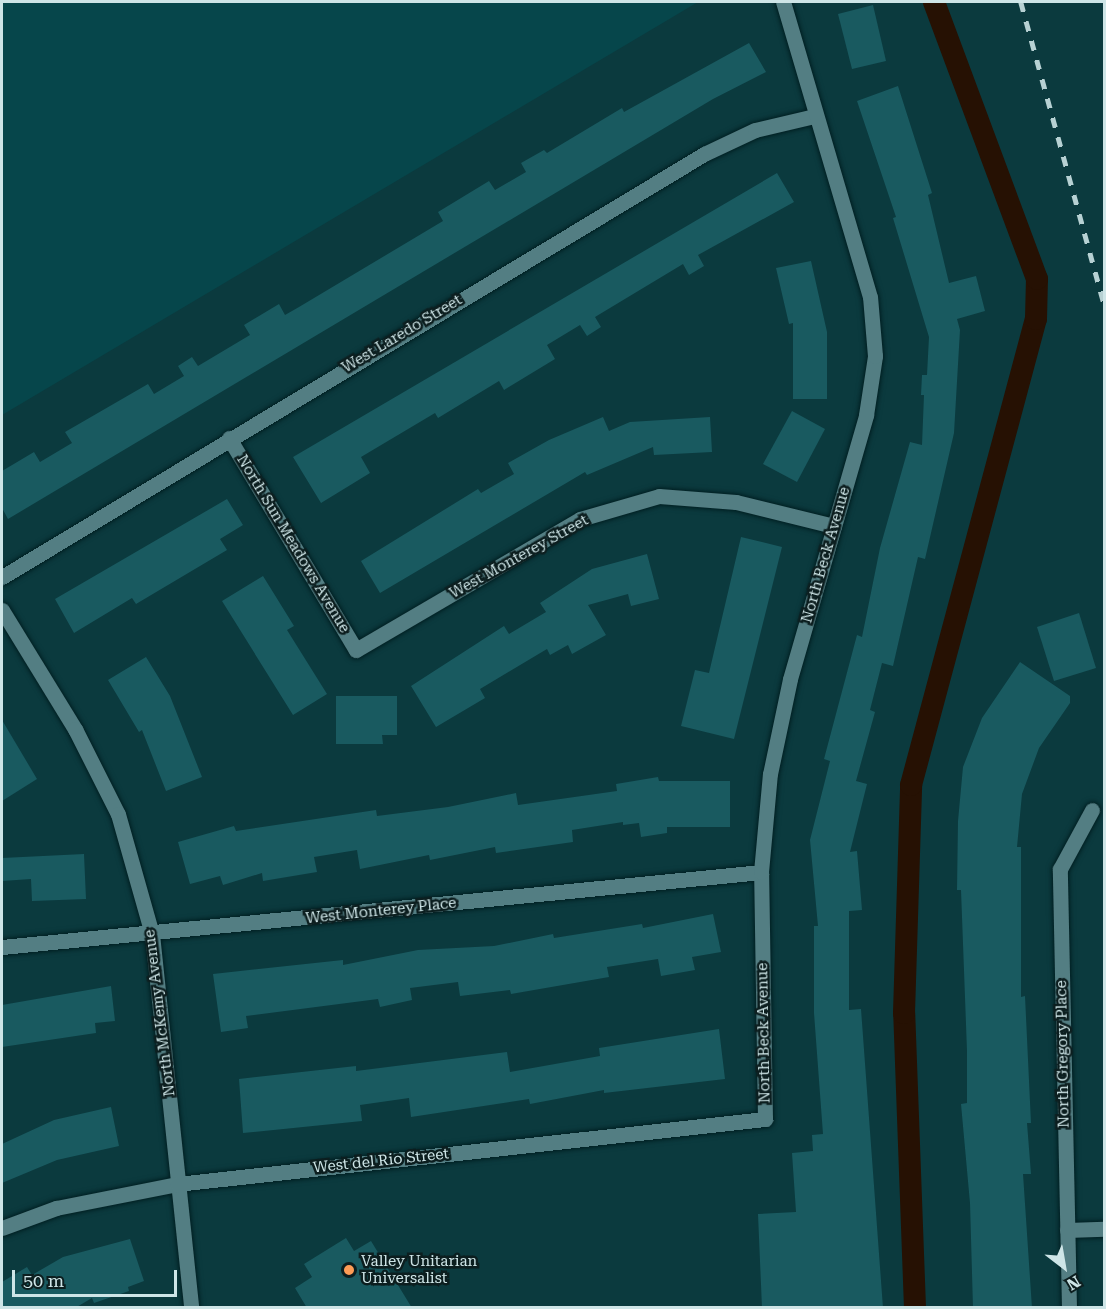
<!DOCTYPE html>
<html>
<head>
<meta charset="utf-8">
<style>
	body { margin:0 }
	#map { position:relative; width:1106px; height:1309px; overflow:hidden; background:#0b3a3e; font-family:"Roboto Serif",serif }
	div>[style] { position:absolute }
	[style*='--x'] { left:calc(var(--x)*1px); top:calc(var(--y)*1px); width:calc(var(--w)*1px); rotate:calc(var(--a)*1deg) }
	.built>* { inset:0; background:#06464b }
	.canal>* { height:22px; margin:-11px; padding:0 11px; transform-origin:11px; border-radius:11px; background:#261103 }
	.building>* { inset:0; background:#195a60 }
	.roads { filter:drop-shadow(0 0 2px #001f22) drop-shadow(0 0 2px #001f22) }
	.minor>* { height:15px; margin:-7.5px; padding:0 7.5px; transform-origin:7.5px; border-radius:7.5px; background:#537e83 }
	.rail>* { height:4.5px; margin-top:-2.25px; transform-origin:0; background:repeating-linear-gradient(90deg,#b7d1d3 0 10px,transparent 0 20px) }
	.dots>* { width:16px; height:16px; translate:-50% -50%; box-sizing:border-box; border:3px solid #0c1e1f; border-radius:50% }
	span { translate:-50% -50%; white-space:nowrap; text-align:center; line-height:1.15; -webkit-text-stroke:5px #0c1e1f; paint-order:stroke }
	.street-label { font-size:15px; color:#cee5e7 }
	.poi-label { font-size:15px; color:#cee5e7 }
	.left { translate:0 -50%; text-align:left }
	.frame { position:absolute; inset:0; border:3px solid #cee5e7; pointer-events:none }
	.north { position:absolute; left:1034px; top:1237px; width:60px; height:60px; -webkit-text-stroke:4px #0c1e1f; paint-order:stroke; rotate:149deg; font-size:16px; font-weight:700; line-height:24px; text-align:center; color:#cee5e7 }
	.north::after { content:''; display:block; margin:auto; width:21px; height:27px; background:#cee5e7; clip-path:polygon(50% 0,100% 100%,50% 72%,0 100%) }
	.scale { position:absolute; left:12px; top:1270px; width:165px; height:27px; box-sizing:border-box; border:3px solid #cee5e7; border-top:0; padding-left:8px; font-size:18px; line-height:21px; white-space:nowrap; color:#cee5e7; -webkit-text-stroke:4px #0c1e1f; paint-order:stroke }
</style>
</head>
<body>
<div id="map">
	<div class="built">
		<i style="clip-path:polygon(2px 2px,698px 2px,2px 415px)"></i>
	</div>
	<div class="canal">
		<i style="--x:915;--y:1308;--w:295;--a:-92.1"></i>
		<i style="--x:904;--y:1013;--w:228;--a:-88.2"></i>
		<i style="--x:911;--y:785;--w:482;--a:-75"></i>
		<i style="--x:1036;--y:319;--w:40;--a:-88.6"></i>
		<i style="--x:1037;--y:279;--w:296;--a:-110.4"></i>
	</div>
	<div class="building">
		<i style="clip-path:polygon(873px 5px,886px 61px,852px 69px,838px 14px)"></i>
		<i style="clip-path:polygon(749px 43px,766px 72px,713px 99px,8px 519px,2px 508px,2px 471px,34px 452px,40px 462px,72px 443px,65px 432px,148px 384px,154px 394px,184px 376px,178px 366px,192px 357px,198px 366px,250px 335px,244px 325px,279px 304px,285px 315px,299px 307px,443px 221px,438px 212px,489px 181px,495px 190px,526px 172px,521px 163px,544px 150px,547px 153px,622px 108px,624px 112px)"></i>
		<i style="clip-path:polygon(898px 86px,932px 193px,928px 195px,949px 283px,976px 276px,985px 311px,957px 319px,960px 330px,954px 433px,925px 559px,918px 557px,893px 666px,882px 663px,870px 710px,875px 712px,856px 781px,867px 784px,850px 852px,857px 851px,862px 910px,849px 911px,849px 1010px,861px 1009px,883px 1308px,762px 1308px,758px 1214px,796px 1212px,792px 1153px,813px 1151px,812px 1135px,823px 1134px,814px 1013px,814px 926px,818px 926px,810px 840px,830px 761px,824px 759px,857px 635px,862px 637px,880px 548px,910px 442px,922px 445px,924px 395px,921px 395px,922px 375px,927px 375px,929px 337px,893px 218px,896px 217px,857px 101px)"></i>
		<i style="clip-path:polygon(777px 173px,794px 202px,698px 255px,704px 266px,689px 275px,683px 264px,595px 317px,601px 327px,587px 336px,580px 325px,547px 345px,555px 359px,504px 390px,499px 381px,438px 418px,435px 413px,361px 457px,370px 473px,321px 503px,293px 457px)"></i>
		<i style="clip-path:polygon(811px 261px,827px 332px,827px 399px,793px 399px,793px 323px,789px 324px,776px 268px)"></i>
		<i style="clip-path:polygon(792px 411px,825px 429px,797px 482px,763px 464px)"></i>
		<i style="clip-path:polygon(603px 417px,609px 431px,630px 422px,710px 417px,712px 452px,654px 455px,653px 447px,587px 475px,585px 472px,380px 593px,361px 561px,478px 489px,481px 493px,514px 474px,508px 463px,549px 440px)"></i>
		<i style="clip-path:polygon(227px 499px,243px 525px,220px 539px,227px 550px,136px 604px,132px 598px,74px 633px,55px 599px)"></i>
		<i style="clip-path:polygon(741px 537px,782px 547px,734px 739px,681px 726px,695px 670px,709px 673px)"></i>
		<i style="clip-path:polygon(647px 554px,659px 599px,631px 606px,628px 594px,588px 605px,606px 635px,572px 654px,568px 645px,550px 655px,547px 649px,480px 689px,485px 698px,436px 727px,411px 686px,504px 626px,509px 634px,546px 612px,540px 603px,592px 569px)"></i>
		<i style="clip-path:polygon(263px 576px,294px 626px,287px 630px,327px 694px,293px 715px,222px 601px)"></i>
		<i style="clip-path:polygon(1079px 613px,1096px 668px,1054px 681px,1037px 627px)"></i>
		<i style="clip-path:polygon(146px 657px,170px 696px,202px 777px,166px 791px,142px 730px,139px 732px,108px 680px)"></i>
		<i style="clip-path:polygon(1020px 662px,1070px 696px,1070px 703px,1039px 748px,1022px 794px,1017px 847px,1021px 847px,1021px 997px,1025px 996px,1031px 1123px,1027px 1123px,1031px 1174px,1023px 1174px,1032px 1308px,973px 1308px,970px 1203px,961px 1104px,967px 1103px,967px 1051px,961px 890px,957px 890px,958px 821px,963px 767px,982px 718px)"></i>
		<i style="clip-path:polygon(336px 696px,397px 696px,397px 735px,382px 735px,383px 744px,336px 744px)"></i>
		<i style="clip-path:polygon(2px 720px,37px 779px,2px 801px)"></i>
		<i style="clip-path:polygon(658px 777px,659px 781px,730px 781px,730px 827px,667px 827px,667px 833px,641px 837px,639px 823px,623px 825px,623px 822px,572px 830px,573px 842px,496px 853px,495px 847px,430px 860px,429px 855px,360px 869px,357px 850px,314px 857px,317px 872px,263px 881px,262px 873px,223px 885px,220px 876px,190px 884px,178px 842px,234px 826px,236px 831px,376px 810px,377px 816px,448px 807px,516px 793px,518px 805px,617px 791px,616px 784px)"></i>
		<i style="clip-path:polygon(84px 854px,86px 899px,32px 901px,31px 879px,2px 881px,2px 858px)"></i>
		<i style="clip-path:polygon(713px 914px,721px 952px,692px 957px,695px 970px,661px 976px,658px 959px,607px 967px,609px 977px,511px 994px,510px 990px,460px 996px,458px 982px,410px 988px,412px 1000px,380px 1007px,378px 999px,246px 1016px,248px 1028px,221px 1032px,213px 974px,343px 960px,343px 965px,418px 950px,494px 946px,553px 934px,554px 938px,642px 924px,643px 928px)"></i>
		<i style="clip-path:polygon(111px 986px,115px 1021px,95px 1023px,96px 1033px,2px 1047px,2px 1005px)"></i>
		<i style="clip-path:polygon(719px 1029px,725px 1079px,604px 1093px,604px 1090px,530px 1104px,529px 1099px,411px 1117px,409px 1098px,360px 1105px,362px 1121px,243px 1133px,239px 1079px,356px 1066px,356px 1071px,507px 1052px,510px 1072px,600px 1056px,599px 1048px)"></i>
		<i style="clip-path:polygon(111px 1107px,119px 1146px,57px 1160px,2px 1183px,2px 1144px,54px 1120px)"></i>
		<i style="clip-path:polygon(346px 1238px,354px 1251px,371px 1241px,412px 1308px,307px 1308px,295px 1288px,312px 1277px,304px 1264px)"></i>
		<i style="clip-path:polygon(130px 1239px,144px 1281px,128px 1287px,129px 1291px,94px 1303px,92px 1298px,75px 1308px,2px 1308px,2px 1282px,27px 1267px,32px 1275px,63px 1257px)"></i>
	</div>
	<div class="roads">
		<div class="minor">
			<i style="--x:229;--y:438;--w:247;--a:59.1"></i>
			<i style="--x:356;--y:650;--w:259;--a:-30.3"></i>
			<i style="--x:580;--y:519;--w:82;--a:-16.2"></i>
			<i style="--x:659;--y:496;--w:77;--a:4.5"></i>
			<i style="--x:736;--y:502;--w:101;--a:13.8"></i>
			<i style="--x:2;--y:577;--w:820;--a:-31.07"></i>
			<i style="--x:704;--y:154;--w:56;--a:-25.2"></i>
			<i style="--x:755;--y:130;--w:61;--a:-13.3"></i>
			<i style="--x:2;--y:610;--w:140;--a:58.5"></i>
			<i style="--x:75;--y:729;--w:95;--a:63.2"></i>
			<i style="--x:118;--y:814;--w:125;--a:74.2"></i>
			<i style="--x:152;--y:934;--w:376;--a:84"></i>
			<i style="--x:2;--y:947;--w:763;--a:-5.64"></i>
			<i style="--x:2;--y:1228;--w:58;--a:-20.3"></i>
			<i style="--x:56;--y:1208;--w:123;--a:-11.2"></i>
			<i style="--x:177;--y:1184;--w:592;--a:-6.31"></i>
			<i style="--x:765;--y:1119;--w:247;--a:-90.9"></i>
			<i style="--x:761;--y:872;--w:98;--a:-84.8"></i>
			<i style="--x:770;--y:774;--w:97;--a:-78.1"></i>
			<i style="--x:790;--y:679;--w:275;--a:-73.9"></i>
			<i style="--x:866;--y:415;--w:60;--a:-81.3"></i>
			<i style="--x:875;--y:356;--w:59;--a:-94.8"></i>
			<i style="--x:870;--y:297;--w:308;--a:-106.4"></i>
			<i style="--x:1067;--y:1230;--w:37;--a:-2"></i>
			<i style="--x:1069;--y:1308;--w:439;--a:-91.2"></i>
			<i style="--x:1060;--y:869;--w:67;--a:-61.5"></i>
		</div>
	</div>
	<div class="rail">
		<i style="--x:1021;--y:2;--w:312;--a:74.6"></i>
	</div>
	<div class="dots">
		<i style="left:349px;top:1270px;background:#fd9c56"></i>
	</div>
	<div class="street-label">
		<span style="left:402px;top:334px;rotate:-31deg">West Laredo Street</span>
		<span style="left:293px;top:544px;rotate:59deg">North Sun Meadows Avenue</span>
		<span style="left:826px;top:555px;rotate:-74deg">North Beck Avenue</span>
		<span style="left:519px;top:557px;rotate:-29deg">West Monterey Street</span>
		<span style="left:381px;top:911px;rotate:-6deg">West Monterey Place</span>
		<span style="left:160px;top:1013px;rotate:-97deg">North McKemy Avenue</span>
		<span style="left:764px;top:1033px;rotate:-91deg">North Beck Avenue</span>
		<span style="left:1063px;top:1054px;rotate:-91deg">North Gregory Place</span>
		<span style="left:381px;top:1161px;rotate:-6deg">West del Rio Street</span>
	</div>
	<div class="poi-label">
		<span class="left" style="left:361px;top:1270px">Valley Unitarian<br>Universalist</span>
	</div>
	<div class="frame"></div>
	<div class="north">N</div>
	<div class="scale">50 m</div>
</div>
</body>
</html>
